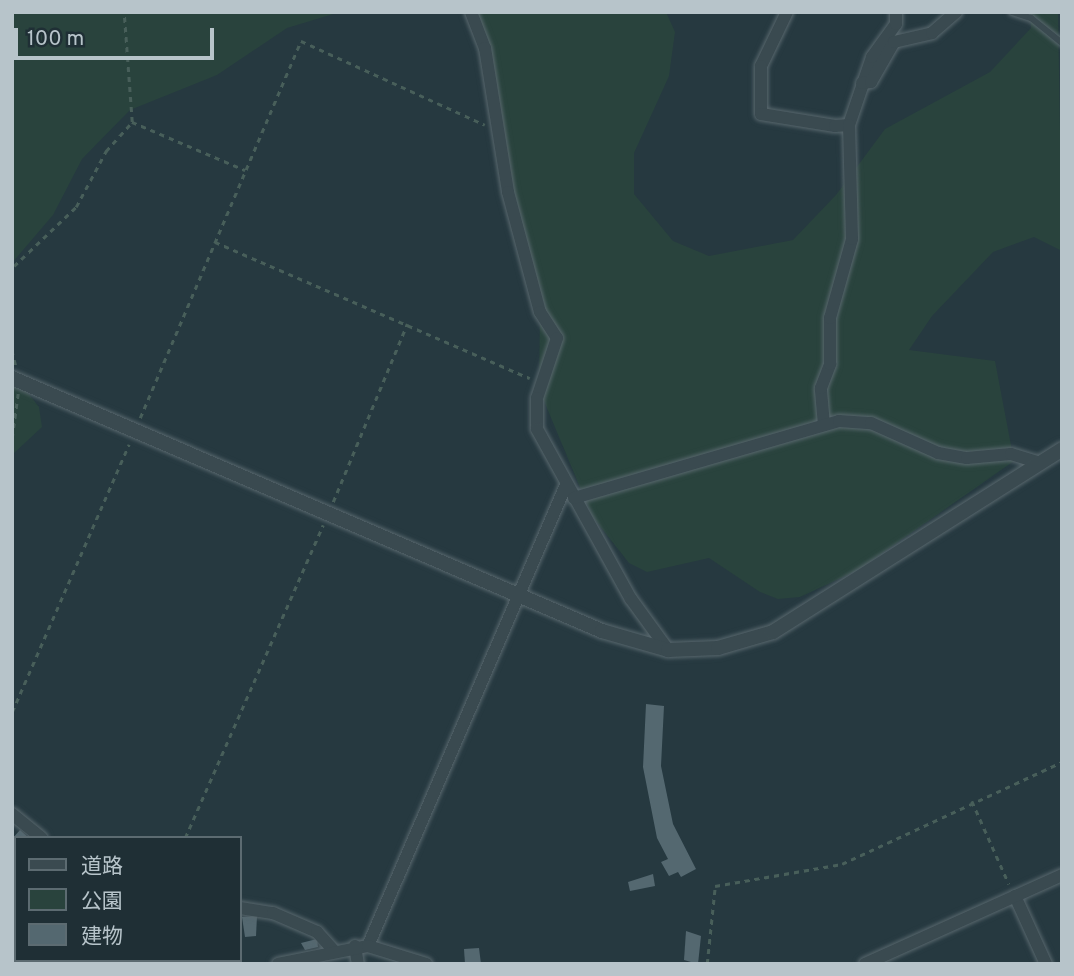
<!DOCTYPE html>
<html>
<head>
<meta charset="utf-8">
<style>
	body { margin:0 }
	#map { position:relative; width:1074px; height:976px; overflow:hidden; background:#263940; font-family:Overpass,"Noto Sans JP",sans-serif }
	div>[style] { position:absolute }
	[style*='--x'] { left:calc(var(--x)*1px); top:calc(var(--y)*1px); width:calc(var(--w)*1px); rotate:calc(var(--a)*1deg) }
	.green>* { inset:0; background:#29433d }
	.building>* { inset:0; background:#546870 }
	.path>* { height:2.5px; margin-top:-1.25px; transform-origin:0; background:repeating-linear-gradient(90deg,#485f5a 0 5px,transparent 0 10px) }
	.roads { filter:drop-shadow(0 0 2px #58676d) drop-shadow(0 0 2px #58676d) }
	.service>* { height:6px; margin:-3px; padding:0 3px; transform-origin:3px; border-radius:3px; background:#3a4a50 }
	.minor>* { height:12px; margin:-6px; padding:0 6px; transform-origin:6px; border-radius:6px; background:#3a4a50 }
	.tertiary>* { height:14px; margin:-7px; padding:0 7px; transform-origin:7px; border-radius:7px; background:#3a4a50 }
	span { translate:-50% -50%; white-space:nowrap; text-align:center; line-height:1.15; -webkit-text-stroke:5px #1f2f35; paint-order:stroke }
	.frame { position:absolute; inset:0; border:14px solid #b7c4ca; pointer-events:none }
	.legend { position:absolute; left:14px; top:836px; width:228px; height:126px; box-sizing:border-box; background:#1f2f35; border:2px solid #5c6b71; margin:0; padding:9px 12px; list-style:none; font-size:21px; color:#b7c4ca }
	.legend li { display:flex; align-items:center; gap:14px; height:35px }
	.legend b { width:35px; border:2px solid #5c6b71 }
	.scale { position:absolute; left:14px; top:28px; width:200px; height:32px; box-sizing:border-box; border:4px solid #b7c4ca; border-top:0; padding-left:9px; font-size:21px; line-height:24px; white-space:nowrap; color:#b7c4ca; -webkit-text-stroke:5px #1f2f35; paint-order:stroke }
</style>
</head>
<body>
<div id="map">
	<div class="green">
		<i style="clip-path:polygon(12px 12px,340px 12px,287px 28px,217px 75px,130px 110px,82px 159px,53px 215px,12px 263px)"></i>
		<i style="clip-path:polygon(476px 12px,666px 12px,675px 32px,669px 76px,634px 153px,634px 194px,673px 241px,709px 256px,793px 240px,836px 195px,885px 129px,990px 72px,1031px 28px,1030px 12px,1058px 12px,1062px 251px,1034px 237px,993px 252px,932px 316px,909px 350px,995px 361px,1014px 461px,858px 570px,800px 597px,778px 599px,760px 592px,709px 558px,647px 572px,629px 563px,592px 516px,539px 389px,540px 310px,526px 272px)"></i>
		<i style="clip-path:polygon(12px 386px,27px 392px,39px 407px,42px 427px,12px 455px)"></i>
	</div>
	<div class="building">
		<i style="clip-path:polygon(646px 704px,664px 706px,661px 766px,673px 824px,696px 869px,681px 877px,678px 872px,669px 876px,661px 862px,668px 859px,657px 838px,643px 767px)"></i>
		<i style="clip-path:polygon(20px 830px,29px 838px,16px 838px,12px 883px,12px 839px)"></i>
		<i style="clip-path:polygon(653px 874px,655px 886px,630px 891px,628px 882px)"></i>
		<i style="clip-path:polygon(257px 916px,256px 936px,245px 937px,242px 917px)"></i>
		<i style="clip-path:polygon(686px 931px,701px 936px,698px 964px,684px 960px)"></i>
		<i style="clip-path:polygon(317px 939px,318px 947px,305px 950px,301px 943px)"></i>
		<i style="clip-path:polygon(479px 948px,481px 964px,465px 964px,464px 949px)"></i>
	</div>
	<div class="path">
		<i style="--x:132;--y:122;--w:123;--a:23"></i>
		<i style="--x:215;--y:242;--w:343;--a:23.4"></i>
		<i style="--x:12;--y:264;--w:6;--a:90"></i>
		<i style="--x:14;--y:266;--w:86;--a:-43.6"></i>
		<i style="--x:76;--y:207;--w:64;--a:-61.8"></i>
		<i style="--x:106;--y:151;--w:39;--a:-48"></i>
		<i style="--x:132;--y:122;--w:110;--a:-94.2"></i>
		<i style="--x:12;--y:350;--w:16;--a:76"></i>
		<i style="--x:140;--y:418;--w:410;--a:-66.9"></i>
		<i style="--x:301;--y:41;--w:202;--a:24.5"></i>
		<i style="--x:12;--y:438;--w:45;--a:-82.4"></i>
		<i style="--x:333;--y:502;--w:193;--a:-67.4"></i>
		<i style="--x:12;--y:712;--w:292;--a:-66.4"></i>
		<i style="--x:972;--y:801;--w:91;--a:66"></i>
		<i style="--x:185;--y:838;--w:342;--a:-66.2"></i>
		<i style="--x:707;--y:964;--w:78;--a:-84.1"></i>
		<i style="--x:715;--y:886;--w:129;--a:-9.8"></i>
		<i style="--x:842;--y:864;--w:242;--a:-24.9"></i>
	</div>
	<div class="roads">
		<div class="service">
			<i style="--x:1012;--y:12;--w:20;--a:18"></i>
			<i style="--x:1031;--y:18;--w:40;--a:39"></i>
		</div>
		<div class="minor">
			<i style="--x:471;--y:12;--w:39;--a:69"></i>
			<i style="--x:485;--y:48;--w:146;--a:80.9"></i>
			<i style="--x:508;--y:192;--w:124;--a:75.1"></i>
			<i style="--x:540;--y:312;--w:31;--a:57"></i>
			<i style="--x:557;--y:338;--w:63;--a:108.4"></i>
			<i style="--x:537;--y:398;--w:31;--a:90"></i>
			<i style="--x:537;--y:429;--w:194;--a:61.1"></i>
			<i style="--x:631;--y:599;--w:63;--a:54"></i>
			<i style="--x:787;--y:12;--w:60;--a:115.7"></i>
			<i style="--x:761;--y:66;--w:48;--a:90"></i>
			<i style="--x:761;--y:114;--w:75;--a:9.2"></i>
			<i style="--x:835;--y:126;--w:14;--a:-4"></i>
			<i style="--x:849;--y:125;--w:72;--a:-71.3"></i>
			<i style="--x:872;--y:57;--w:41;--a:-54"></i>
			<i style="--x:896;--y:24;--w:12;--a:-90"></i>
			<i style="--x:862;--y:83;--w:9;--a:-6"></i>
			<i style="--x:871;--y:82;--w:46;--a:-60.1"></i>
			<i style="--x:894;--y:42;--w:39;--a:-13"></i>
			<i style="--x:932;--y:33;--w:32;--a:-41"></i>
			<i style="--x:824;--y:425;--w:37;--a:-95"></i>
			<i style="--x:821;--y:388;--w:26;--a:-69"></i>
			<i style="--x:830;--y:364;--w:46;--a:-90"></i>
			<i style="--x:830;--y:318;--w:82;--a:-74.4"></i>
			<i style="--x:852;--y:239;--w:114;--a:-91.5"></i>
			<i style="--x:574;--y:498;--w:276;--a:-16.2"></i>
			<i style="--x:839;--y:421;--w:32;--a:4"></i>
			<i style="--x:871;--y:423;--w:73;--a:24.1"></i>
			<i style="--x:938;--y:453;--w:29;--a:10"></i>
			<i style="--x:967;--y:458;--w:44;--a:-5.2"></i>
			<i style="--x:1011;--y:454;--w:30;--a:17"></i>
			<i style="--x:12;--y:814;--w:38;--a:39"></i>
			<i style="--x:1015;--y:896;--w:75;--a:65.5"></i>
			<i style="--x:240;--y:908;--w:33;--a:9"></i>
			<i style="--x:273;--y:913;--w:48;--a:23.4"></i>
			<i style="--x:317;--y:932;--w:24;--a:48"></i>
			<i style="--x:12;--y:915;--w:4;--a:-14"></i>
			<i style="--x:355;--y:946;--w:18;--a:81"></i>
			<i style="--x:368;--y:946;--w:502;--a:-66.76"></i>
			<i style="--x:37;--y:960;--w:4;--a:76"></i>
			<i style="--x:278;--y:964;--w:92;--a:-11.3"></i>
			<i style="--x:368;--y:946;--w:61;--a:17.2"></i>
			<i style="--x:865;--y:964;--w:216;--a:-24.3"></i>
		</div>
		<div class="tertiary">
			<i style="--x:12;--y:378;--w:642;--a:23.21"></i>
			<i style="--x:602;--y:631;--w:69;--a:16.1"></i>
			<i style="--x:668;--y:650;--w:50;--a:-2.3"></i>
			<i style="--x:718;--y:648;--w:57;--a:-16.2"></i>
			<i style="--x:773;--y:632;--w:342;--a:-32.3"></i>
		</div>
	</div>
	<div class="frame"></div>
	<ul class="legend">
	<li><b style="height:9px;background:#3a4a50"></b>道路</li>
	<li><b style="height:19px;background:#29433d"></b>公園</li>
	<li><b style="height:19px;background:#546870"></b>建物</li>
	</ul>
	<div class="scale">100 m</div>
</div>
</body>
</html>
